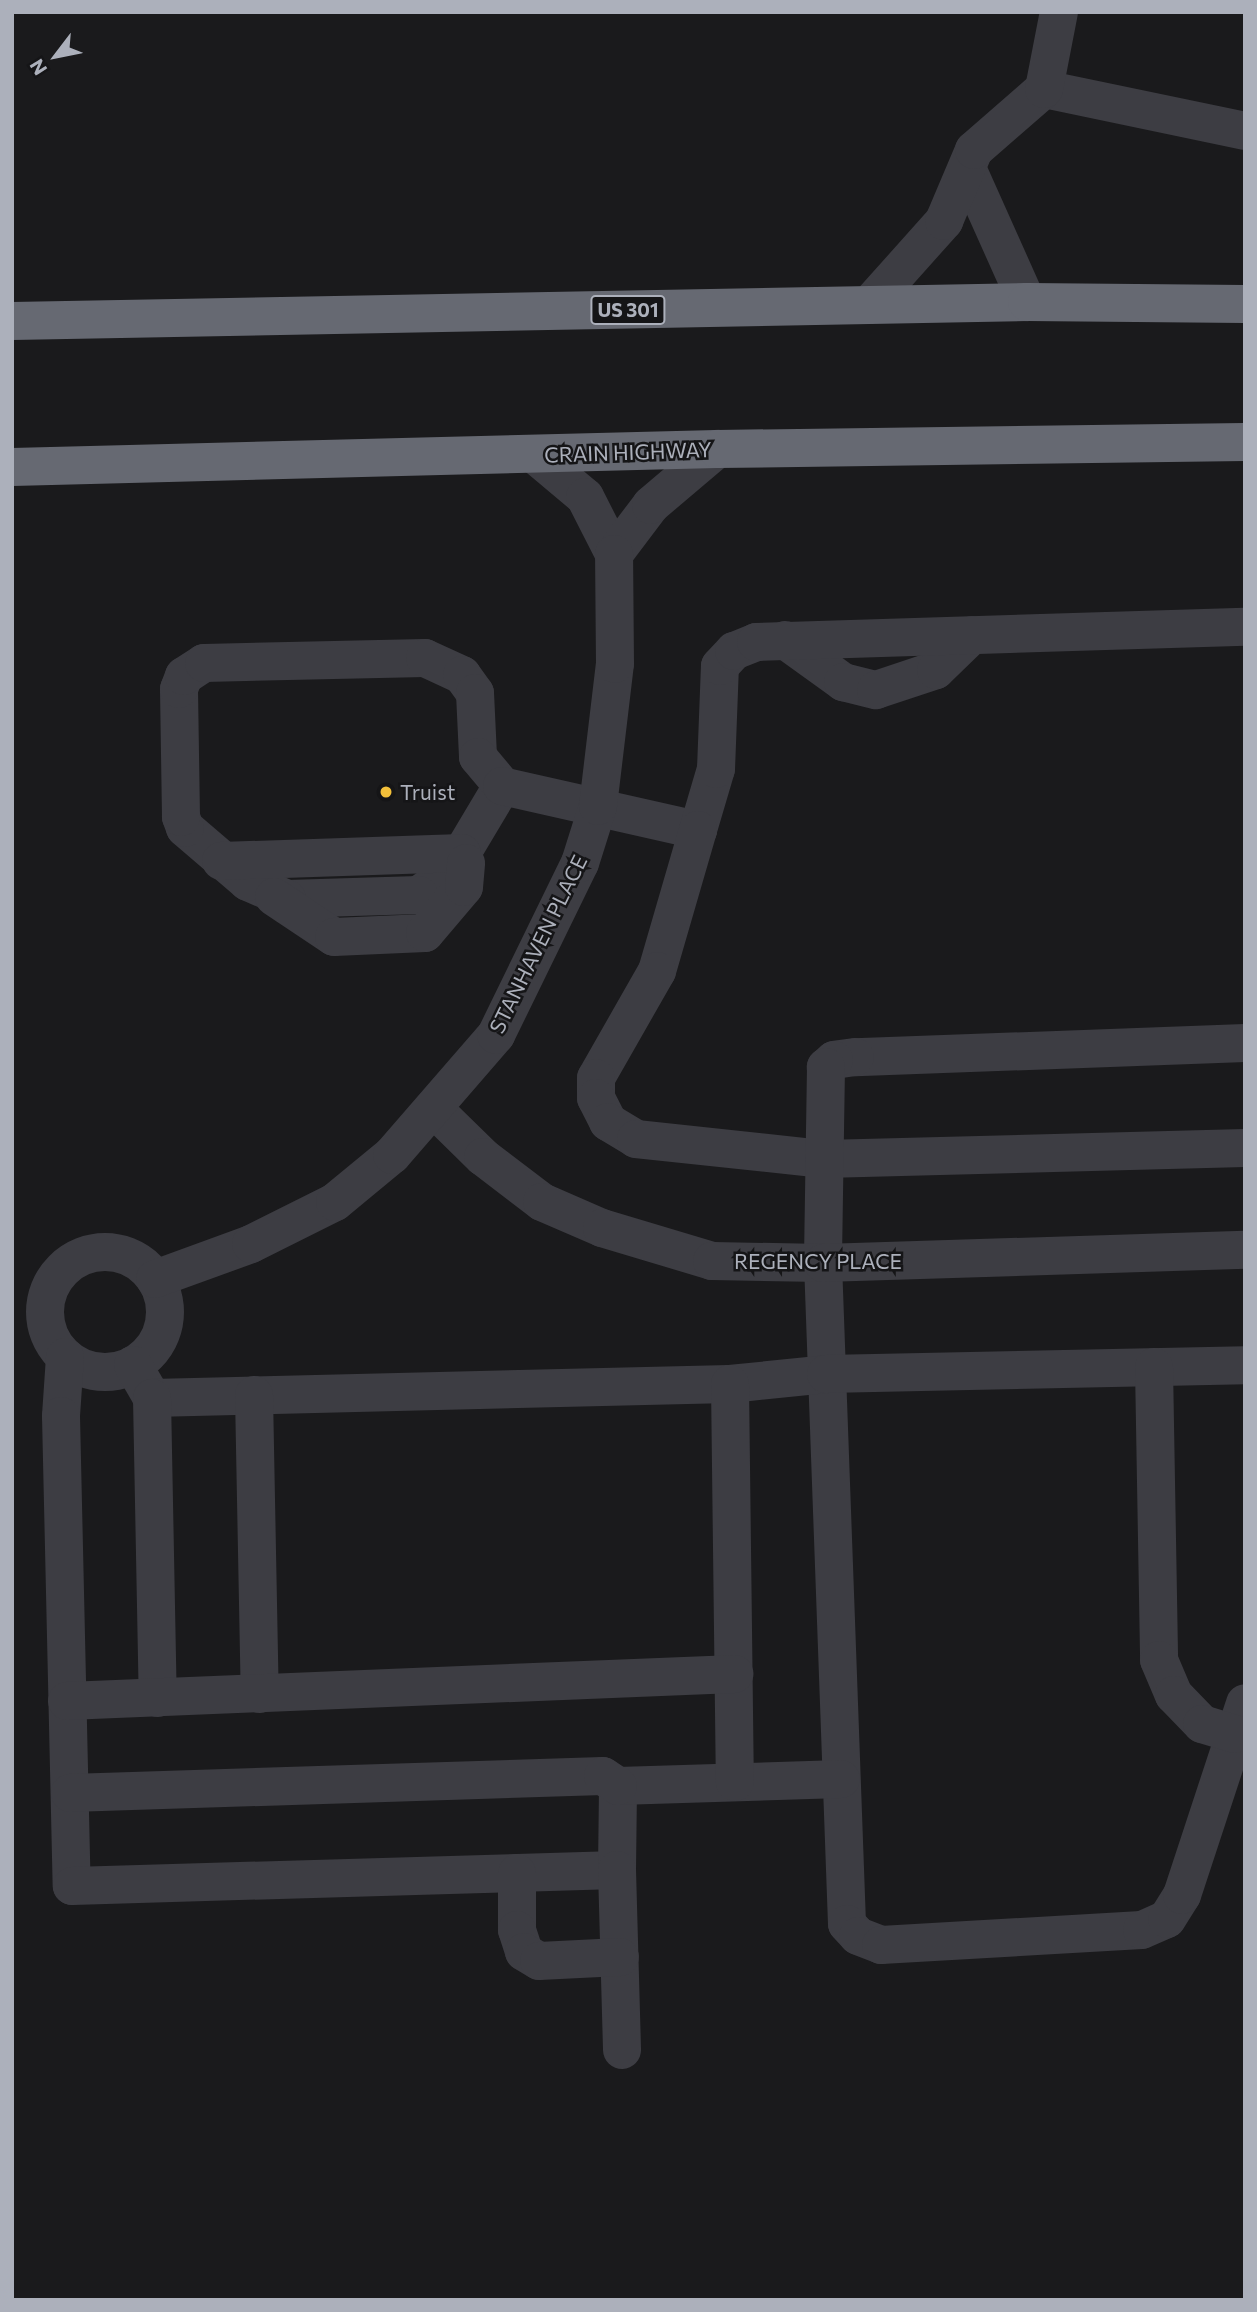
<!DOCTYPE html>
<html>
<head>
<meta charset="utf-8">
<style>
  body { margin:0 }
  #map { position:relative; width:1257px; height:2312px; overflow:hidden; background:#1a1a1c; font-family:Commissioner,sans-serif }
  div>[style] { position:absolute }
  .minor>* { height:38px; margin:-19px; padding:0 19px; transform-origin:19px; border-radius:19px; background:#3d3d43 }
  .minor>.ring { margin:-19px; padding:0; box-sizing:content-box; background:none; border:38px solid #3d3d43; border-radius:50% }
  .highway>* { height:38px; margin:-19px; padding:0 19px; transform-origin:19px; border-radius:19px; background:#666972 }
  .dots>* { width:19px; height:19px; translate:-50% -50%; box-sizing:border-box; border:4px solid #151517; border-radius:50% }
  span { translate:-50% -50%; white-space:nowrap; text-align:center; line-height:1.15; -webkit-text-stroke:5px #151517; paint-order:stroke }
  .shield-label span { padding:2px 5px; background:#151517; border:2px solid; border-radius:5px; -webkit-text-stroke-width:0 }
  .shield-label { font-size:19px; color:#acb0bb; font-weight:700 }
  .street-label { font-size:21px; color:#acb0bb }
  .poi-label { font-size:21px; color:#acb0bb }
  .left { translate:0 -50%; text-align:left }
  .frame { position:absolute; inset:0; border:14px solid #acb0bb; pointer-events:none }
  .north { position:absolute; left:21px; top:21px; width:70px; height:70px; -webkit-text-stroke:5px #151517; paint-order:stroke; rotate:238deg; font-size:19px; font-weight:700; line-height:28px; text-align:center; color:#acb0bb }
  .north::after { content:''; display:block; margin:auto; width:24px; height:32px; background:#acb0bb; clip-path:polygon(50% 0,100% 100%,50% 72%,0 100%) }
</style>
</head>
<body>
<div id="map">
  <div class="minor">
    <div style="left:1044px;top:89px;width:205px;rotate:11.8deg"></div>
    <div style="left:967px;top:168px;width:147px;rotate:65.9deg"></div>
    <div style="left:869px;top:305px;width:113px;rotate:-48.2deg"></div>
    <div style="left:944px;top:221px;width:77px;rotate:-67.1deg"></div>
    <div style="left:974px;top:150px;width:93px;rotate:-41.1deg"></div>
    <div style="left:1044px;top:89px;width:78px;rotate:-79deg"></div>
    <div style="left:535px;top:455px;width:65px;rotate:40deg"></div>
    <div style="left:585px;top:497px;width:64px;rotate:63deg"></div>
    <div style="left:614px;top:554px;width:61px;rotate:-52.9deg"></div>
    <div style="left:651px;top:505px;width:87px;rotate:-40.3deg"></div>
    <div style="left:785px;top:640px;width:72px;rotate:35.9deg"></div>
    <div style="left:843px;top:682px;width:34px;rotate:14deg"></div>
    <div style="left:876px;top:690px;width:63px;rotate:-18.4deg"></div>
    <div style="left:936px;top:670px;width:50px;rotate:-44.2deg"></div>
    <div style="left:502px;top:786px;width:78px;rotate:120.8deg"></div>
    <div style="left:462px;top:853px;width:32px;rotate:129deg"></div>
    <div style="left:442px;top:878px;width:29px;rotate:144deg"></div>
    <div style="left:419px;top:895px;width:132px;rotate:178.3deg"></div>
    <div style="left:287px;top:899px;width:43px;rotate:-156.4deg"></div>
    <div style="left:248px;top:882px;width:83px;rotate:-139.4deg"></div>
    <div style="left:185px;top:828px;width:12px;rotate:-110deg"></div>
    <div style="left:181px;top:817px;width:128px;rotate:-90.9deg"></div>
    <div style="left:179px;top:689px;width:14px;rotate:-69deg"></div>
    <div style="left:184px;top:676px;width:24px;rotate:-33deg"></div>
    <div style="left:204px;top:663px;width:221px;rotate:-1.3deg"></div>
    <div style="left:425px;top:658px;width:41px;rotate:24.7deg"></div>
    <div style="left:462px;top:675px;width:22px;rotate:54deg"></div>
    <div style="left:475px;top:693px;width:64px;rotate:87.3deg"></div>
    <div style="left:478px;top:757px;width:38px;rotate:50deg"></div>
    <div style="left:502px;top:786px;width:201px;rotate:12.7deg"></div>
    <div style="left:698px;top:830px;width:64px;rotate:-73.6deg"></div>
    <div style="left:716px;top:769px;width:103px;rotate:-87.8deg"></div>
    <div style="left:720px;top:666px;width:21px;rotate:-47deg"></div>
    <div style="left:734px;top:651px;width:24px;rotate:-22deg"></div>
    <div style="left:756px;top:642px;width:489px;rotate:-1.8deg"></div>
    <div style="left:698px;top:830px;width:147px;rotate:106.2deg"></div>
    <div style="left:657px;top:971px;width:123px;rotate:119.7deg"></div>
    <div style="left:596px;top:1078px;width:20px;rotate:90deg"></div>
    <div style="left:596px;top:1098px;width:27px;rotate:63deg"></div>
    <div style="left:608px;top:1122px;width:33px;rotate:31deg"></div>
    <div style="left:636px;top:1139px;width:189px;rotate:6.1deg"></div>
    <div style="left:824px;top:1159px;width:421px;rotate:-1.5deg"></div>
    <div style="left:221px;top:861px;width:241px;rotate:-1.9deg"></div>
    <div style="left:274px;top:897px;width:72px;rotate:33.7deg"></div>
    <div style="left:334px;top:937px;width:91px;rotate:-2.5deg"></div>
    <div style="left:425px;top:933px;width:60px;rotate:-49.7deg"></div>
    <div style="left:464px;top:887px;width:24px;rotate:-85deg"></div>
    <div style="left:1245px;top:1043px;width:390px;rotate:177.9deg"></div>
    <div style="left:855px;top:1057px;width:21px;rotate:172deg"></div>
    <div style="left:834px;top:1060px;width:11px;rotate:139deg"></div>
    <div style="left:826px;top:1067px;width:196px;rotate:90.9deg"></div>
    <div style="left:823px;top:1263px;width:661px;rotate:87.92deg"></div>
    <div style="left:847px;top:1924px;width:16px;rotate:47deg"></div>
    <div style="left:858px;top:1936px;width:25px;rotate:21deg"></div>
    <div style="left:881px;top:1945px;width:261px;rotate:-3.3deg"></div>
    <div style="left:1142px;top:1930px;width:27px;rotate:-24deg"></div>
    <div style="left:1167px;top:1919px;width:28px;rotate:-58deg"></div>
    <div style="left:1182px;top:1895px;width:202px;rotate:-71.8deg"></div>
    <div style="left:435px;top:1110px;width:67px;rotate:44.4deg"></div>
    <div style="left:483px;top:1157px;width:74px;rotate:37.3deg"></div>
    <div style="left:542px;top:1202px;width:65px;rotate:23.4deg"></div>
    <div style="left:602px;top:1228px;width:115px;rotate:16.7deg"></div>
    <div style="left:712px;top:1261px;width:111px;rotate:1deg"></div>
    <div style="left:823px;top:1263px;width:422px;rotate:-1.8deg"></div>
    <div class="ring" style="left:45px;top:1252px;width:82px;height:82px"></div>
    <div style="left:155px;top:1279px;width:102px;rotate:-20deg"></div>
    <div style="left:251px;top:1244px;width:94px;rotate:-26.6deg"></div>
    <div style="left:335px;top:1202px;width:74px;rotate:-39.5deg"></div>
    <div style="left:392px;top:1155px;width:159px;rotate:-49.1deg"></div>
    <div style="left:496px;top:1035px;width:191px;rotate:-64deg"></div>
    <div style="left:580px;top:863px;width:60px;rotate:-72.5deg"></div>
    <div style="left:598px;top:806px;width:143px;rotate:-83.2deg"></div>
    <div style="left:615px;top:664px;width:110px;rotate:-90.5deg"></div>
    <div style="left:65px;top:1357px;width:59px;rotate:93.9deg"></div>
    <div style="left:61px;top:1416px;width:470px;rotate:88.7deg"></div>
    <div style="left:72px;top:1886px;width:545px;rotate:-1.68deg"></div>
    <div style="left:617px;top:1870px;width:84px;rotate:-89.3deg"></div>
    <div style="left:618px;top:1786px;width:223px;rotate:-1.8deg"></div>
    <div style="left:133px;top:1365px;width:38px;rotate:60deg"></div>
    <div style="left:152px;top:1398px;width:578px;rotate:-1.39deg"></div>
    <div style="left:730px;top:1384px;width:97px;rotate:-5.9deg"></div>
    <div style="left:826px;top:1374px;width:419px;rotate:-1.2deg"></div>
    <div style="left:1154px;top:1367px;width:293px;rotate:89deg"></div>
    <div style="left:1159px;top:1660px;width:38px;rotate:67deg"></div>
    <div style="left:1174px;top:1695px;width:40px;rotate:46deg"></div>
    <div style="left:1202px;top:1724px;width:34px;rotate:17deg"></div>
    <div style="left:730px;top:1384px;width:398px;rotate:89.3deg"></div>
    <div style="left:254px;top:1395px;width:299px;rotate:88.9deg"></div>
    <div style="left:152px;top:1398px;width:300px;rotate:88.9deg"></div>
    <div style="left:67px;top:1701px;width:668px;rotate:-2.32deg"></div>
    <div style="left:70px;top:1793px;width:533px;rotate:-1.83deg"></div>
    <div style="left:603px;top:1776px;width:18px;rotate:34deg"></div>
    <div style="left:617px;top:1870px;width:180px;rotate:88.4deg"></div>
    <div style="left:517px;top:1873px;width:57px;rotate:90deg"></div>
    <div style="left:517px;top:1930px;width:23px;rotate:72deg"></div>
    <div style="left:524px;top:1952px;width:17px;rotate:31deg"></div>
    <div style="left:539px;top:1961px;width:81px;rotate:-2.8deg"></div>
  </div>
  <div class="highway">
    <div style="left:12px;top:321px;width:1015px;rotate:-1.07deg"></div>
    <div style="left:1027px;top:302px;width:218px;rotate:0.5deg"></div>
    <div style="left:12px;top:467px;width:705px;rotate:-1.46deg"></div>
    <div style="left:717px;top:449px;width:528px;rotate:-0.76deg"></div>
  </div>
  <div class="dots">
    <div style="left:386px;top:792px;background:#f3c03a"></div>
  </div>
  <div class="shield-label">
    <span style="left:628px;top:310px">US 301</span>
  </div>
  <div class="street-label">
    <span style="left:628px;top:452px;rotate:-2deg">CRAIN HIGHWAY</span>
    <span style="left:538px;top:944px;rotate:-64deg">STANHAVEN PLACE</span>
    <span style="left:818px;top:1261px">REGENCY PLACE</span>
  </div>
  <div class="poi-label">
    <span class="left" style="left:400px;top:792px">Truist</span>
  </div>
  <div class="frame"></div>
  <div class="north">N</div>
</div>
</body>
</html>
